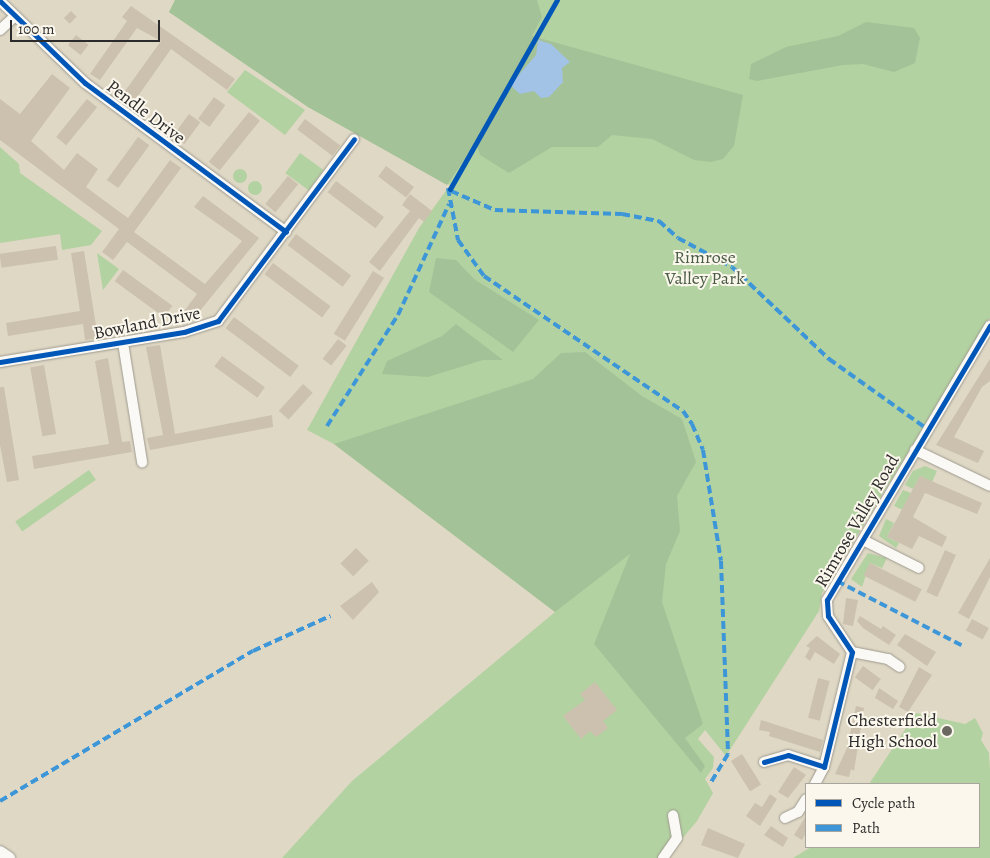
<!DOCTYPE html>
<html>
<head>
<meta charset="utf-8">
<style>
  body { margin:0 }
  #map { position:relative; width:990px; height:858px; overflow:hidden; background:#dfd8c5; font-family:Alegreya,serif }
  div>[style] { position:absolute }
  .green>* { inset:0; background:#b3d2a1; transform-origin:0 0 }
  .round { border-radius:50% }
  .forest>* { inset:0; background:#a4c297 }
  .water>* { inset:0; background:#a2c2e6 }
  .building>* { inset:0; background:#ccc0ae; transform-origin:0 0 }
  .roads { filter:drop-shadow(0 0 1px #9e9a8f) drop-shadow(0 0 1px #9e9a8f) }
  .minor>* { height:10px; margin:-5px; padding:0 5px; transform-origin:5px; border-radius:5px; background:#faf9f6 }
  .tertiary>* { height:12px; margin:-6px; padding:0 6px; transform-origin:6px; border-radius:6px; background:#faf9f6 }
  .quiet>* { height:4px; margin-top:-2px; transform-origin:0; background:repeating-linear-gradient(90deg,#3c96d7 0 8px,transparent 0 12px) }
  .cycleway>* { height:5px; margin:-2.5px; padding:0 2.5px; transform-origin:2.5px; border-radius:2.5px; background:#0057b8 }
  .dots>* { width:14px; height:14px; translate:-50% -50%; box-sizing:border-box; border:2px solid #fbf7ec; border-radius:50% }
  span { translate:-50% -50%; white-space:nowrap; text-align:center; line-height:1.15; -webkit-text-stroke:4px #fbf7ec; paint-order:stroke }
  .street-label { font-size:18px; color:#2b2b2b }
  .park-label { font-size:18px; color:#495c45 }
  .poi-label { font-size:18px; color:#2b2b2b }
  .right { translate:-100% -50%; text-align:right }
  .legend { position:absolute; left:805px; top:783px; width:175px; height:65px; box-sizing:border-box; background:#fbf7ec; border:1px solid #a8a59f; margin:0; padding:6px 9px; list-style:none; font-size:15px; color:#2b2b2b }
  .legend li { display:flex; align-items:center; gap:10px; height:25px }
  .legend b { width:25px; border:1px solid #a8a59f }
  .scale { position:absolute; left:10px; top:20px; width:150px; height:22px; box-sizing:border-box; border:2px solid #2b2b2b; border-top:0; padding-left:6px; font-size:15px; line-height:18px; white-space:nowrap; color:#2b2b2b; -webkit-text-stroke:4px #fbf7ec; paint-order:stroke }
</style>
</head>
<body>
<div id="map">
  <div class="green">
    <div style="clip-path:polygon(175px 0,990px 0,990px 318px,822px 593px,819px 611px,726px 756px,705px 730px,698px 739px,714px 757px,713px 768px,705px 779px,713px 793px,697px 821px,666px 858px,282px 858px,352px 781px,555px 612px,334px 444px,307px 430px,419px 228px,450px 185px,308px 107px,169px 12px)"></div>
    <div style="clip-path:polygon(245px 70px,305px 110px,285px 135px,227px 92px)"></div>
    <div style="clip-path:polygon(0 147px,19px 164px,20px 173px,102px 231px,91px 245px,62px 250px,60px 234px,0 243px)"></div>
    <div style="left:300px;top:153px;width:29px;height:25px;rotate:36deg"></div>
    <div class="round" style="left:233px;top:169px;width:14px;height:14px"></div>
    <div class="round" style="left:248px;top:181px;width:14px;height:14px"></div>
    <div style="clip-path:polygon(97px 253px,119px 269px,103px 290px)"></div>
    <div style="clip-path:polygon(925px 466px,937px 471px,932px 482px,920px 476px,913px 489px,905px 485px,913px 471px)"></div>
    <div style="left:89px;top:470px;width:12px;height:90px;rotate:55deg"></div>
    <div style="clip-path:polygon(903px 490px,911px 493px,903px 510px,894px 506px)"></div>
    <div style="clip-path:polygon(886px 519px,894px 523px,887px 537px,899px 543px,896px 548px,879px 536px)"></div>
    <div style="clip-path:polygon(868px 553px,887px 558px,882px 568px,870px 563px,862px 587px,851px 579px)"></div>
    <div style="clip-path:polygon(916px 713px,965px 724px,975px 718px,983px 733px,981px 740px,989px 753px,990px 770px,990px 858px,793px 858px,811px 847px,979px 847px,979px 784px,869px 784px)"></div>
  </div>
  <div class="forest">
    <div style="clip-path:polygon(175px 0,537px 0,542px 17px,532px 36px,743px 95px,734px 146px,723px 159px,711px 162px,694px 160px,652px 139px,612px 135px,598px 147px,552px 147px,509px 173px,480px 155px,476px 142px,447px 185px,308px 107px,169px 12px)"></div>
    <div style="clip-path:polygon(866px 22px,914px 28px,920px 38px,915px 63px,894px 72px,863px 64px,843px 65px,757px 81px,749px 79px,751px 64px,786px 47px,838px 36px)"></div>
    <div style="clip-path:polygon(436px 258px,456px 260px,474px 279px,539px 320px,513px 352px,429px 292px)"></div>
    <div style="clip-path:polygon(456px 324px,503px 360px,483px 360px,428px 377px,382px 374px,387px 361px,442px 336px)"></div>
    <div style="clip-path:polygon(585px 352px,642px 396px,682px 419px,696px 462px,677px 496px,680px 531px,666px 564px,662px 602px,703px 724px,685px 738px,705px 766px,701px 773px,594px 644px,630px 554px,555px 612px,334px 444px,533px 379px,561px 353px)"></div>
  </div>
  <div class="water">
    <div style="clip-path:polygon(538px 40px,551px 44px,570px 62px,562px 68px,563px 82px,549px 97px,541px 98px,534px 91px,520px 94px,510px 85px,536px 55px)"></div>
  </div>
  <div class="building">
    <div style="clip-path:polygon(131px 6px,235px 79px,227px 90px,171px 49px,131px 106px,120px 98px,161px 41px,137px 28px,100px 80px,90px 74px,127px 21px,122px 17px)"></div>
    <div style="left:71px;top:11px;width:8px;height:10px;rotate:45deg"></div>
    <div style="left:76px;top:35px;width:16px;height:13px;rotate:38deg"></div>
    <div style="clip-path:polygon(52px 74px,70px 88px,31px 141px,64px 170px,77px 153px,98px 169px,86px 187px,102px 199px,128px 218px,170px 160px,181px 168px,134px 232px,205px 284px,242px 241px,194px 207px,203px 196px,259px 238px,195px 317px,185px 310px,197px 294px,127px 242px,113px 260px,102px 252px,119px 229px,0 140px,0 99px,20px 114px)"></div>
    <div style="left:214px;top:97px;width:14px;height:27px;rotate:36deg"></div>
    <div style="left:87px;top:99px;width:13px;height:49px;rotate:39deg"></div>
    <div style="left:249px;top:112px;width:14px;height:64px;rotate:39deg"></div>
    <div style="left:189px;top:114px;width:14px;height:27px;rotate:36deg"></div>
    <div style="left:305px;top:119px;width:44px;height:13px;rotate:37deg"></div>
    <div style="left:138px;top:137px;width:14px;height:53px;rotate:36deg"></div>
    <div style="left:386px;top:166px;width:35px;height:13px;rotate:37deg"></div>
    <div style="left:288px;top:176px;width:13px;height:36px;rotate:39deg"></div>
    <div style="left:336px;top:181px;width:60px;height:14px;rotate:37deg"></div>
    <div style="clip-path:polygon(410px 194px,432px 211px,424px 222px,419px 218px,380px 271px,369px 262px,410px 211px,402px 205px)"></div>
    <div style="left:296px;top:234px;width:69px;height:14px;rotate:37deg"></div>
    <div style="left:56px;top:246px;width:14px;height:57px;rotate:82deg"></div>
    <div style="clip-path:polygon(84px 251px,98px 338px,85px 340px,83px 324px,8px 336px,6px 323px,80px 311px,71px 253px)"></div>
    <div style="left:273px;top:263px;width:72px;height:14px;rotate:37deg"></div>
    <div style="left:123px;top:270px;width:61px;height:14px;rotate:36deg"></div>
    <div style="left:373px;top:271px;width:13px;height:74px;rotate:32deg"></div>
    <div style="left:234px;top:317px;width:81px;height:14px;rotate:37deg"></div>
    <div style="left:338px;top:339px;width:11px;height:25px;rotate:38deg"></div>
    <div style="clip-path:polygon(160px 345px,175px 434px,272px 415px,273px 427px,150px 450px,147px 438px,163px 435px,146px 347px)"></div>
    <div style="left:222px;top:356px;width:53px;height:13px;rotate:36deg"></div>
    <div style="clip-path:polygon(108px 358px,122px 442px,130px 441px,132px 452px,34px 469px,32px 456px,109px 444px,95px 361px)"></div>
    <div style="clip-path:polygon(990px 359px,990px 381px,982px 387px,954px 437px,984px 451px,978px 463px,936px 445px)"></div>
    <div style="left:44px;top:365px;width:70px;height:14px;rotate:80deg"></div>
    <div style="left:303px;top:384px;width:13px;height:36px;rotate:42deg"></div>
    <div style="clip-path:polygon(0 387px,4px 387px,19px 480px,7px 482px,0 445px)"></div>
    <div style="clip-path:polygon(920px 476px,982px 503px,977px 514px,925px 493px,913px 517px,947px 537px,942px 547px,919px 536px,912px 549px,887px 537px)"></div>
    <div style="left:356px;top:548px;width:18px;height:22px;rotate:45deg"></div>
    <div style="left:945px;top:550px;width:12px;height:46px;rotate:24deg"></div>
    <div style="clip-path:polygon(990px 558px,990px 577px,969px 619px,958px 613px)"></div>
    <div style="left:870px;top:563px;width:58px;height:14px;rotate:27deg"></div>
    <div style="clip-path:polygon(372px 582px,379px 592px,353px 620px,340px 606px)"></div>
    <div style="clip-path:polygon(846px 598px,858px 600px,853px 626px,843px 624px)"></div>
    <div style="clip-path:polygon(860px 616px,881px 629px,883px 626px,896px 635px,889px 645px,863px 628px,857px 621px)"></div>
    <div style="left:972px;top:619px;width:19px;height:13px;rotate:28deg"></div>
    <div style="clip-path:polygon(905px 634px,936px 652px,927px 666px,897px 645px)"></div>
    <div style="clip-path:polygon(817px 636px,840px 654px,834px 664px,815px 652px,810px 661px,805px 657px,810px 648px,806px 646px)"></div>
    <div style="left:863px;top:666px;width:22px;height:14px;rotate:36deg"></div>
    <div style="clip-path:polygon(919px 667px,932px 675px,908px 712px,899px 707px)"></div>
    <div style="left:818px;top:678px;width:12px;height:41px;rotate:14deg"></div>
    <div style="clip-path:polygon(595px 682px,617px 710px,603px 721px,608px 728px,596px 737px,590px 731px,581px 739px,563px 716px,585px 700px,580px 694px)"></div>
    <div style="clip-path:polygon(879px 688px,898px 701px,893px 709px,875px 698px)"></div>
    <div style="clip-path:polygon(856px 706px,864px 708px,854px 771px,851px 769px,849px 777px,835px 774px,847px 748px)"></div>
    <div style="clip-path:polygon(761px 720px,823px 740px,820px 752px,769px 736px,770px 732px,759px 730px)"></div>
    <div style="left:742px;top:754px;width:36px;height:13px;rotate:58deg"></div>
    <div style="clip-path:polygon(794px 767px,806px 775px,788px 798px,778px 792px)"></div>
    <div style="clip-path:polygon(770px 794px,777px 799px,760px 826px,746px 816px,755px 803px,762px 807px)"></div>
    <div style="clip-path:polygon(806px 816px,806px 833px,802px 840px,794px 835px)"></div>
    <div style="clip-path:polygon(771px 826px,788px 838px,783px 847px,764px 835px)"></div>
    <div style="clip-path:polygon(708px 828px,745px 844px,738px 858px,701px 845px)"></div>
  </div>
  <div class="roads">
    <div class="minor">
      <div style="left:0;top:1px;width:118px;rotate:44deg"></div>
      <div style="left:85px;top:83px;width:250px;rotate:36.5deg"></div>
      <div style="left:0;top:30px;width:19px;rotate:-43deg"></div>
      <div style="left:123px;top:343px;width:121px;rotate:80.9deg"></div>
      <div style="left:0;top:362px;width:186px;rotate:-9.3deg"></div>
      <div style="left:184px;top:332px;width:36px;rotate:-18deg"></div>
      <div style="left:218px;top:321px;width:227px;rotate:-53.2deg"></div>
      <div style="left:915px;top:450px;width:83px;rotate:25.6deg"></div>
      <div style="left:865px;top:541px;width:60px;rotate:26.6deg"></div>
      <div style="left:852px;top:652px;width:37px;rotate:11deg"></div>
      <div style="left:888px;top:659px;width:14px;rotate:34deg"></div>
      <div style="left:764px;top:762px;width:25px;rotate:-16deg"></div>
      <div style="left:788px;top:755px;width:38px;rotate:18deg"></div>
      <div style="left:824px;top:767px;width:118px;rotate:-76.3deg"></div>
      <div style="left:852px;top:652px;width:43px;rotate:-123.7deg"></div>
      <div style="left:828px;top:616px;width:16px;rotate:-94deg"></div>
      <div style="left:827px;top:600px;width:319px;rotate:-59.3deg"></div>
      <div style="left:815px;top:784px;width:19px;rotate:-62deg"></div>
      <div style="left:785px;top:818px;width:14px;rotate:-25deg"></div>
      <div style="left:798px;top:812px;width:15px;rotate:-58deg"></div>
      <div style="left:663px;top:858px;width:24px;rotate:-55deg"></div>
      <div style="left:677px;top:838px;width:23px;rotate:-100deg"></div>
    </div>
    <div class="tertiary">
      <div style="left:0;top:852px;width:11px;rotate:34deg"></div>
    </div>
  </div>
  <div class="quiet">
    <div style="left:448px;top:188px;width:53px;rotate:79.1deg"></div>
    <div style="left:458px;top:240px;width:44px;rotate:54.2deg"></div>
    <div style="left:484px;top:276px;width:240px;rotate:34.2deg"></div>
    <div style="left:683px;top:411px;width:16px;rotate:55deg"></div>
    <div style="left:692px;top:424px;width:28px;rotate:67deg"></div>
    <div style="left:703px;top:450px;width:112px;rotate:80.8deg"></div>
    <div style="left:721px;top:561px;width:193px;rotate:87.9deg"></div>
    <div style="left:728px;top:754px;width:33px;rotate:121deg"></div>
    <div style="left:451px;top:191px;width:48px;rotate:23.4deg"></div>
    <div style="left:495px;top:210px;width:127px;rotate:1.8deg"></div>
    <div style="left:622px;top:214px;width:38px;rotate:11deg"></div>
    <div style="left:659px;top:221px;width:25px;rotate:42deg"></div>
    <div style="left:678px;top:238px;width:61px;rotate:28.2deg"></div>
    <div style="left:732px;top:267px;width:134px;rotate:43.5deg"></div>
    <div style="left:829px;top:359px;width:120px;rotate:35.5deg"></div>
    <div style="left:327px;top:426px;width:132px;rotate:-57.4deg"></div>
    <div style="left:398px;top:315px;width:122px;rotate:-65.3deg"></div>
    <div style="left:837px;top:581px;width:144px;rotate:27.3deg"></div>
    <div style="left:0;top:801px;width:294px;rotate:-30.7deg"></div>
    <div style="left:253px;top:651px;width:85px;rotate:-24.4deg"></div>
  </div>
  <div class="cycleway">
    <div style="left:0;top:1px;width:118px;rotate:44deg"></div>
    <div style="left:85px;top:83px;width:250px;rotate:36.5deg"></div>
    <div style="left:450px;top:189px;width:217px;rotate:-60.5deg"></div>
    <div style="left:0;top:362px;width:186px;rotate:-9.3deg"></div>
    <div style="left:184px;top:332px;width:36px;rotate:-18deg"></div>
    <div style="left:218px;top:321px;width:227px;rotate:-53.2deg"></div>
    <div style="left:764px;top:762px;width:25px;rotate:-16deg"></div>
    <div style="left:788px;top:755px;width:38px;rotate:18deg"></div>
    <div style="left:824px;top:767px;width:118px;rotate:-76.3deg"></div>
    <div style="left:852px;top:652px;width:43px;rotate:-123.7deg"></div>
    <div style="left:828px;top:616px;width:16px;rotate:-94deg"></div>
    <div style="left:827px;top:600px;width:319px;rotate:-59.3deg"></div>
  </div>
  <div class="dots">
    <div style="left:947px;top:731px;background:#6a6861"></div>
  </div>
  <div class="street-label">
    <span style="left:146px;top:112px;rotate:37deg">Pendle Drive</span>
    <span style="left:147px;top:323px;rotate:-11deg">Bowland Drive</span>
    <span style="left:857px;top:521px;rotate:-60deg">Rimrose Valley Road</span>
  </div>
  <div class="park-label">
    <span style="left:705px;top:268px">Rimrose<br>Valley Park</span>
  </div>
  <div class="poi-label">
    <span class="right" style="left:937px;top:731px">Chesterfield<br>High School</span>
  </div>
  <ul class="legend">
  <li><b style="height:6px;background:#0057b8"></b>Cycle path</li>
  <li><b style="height:6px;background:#3c96d7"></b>Path</li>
  </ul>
  <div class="scale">100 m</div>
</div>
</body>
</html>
